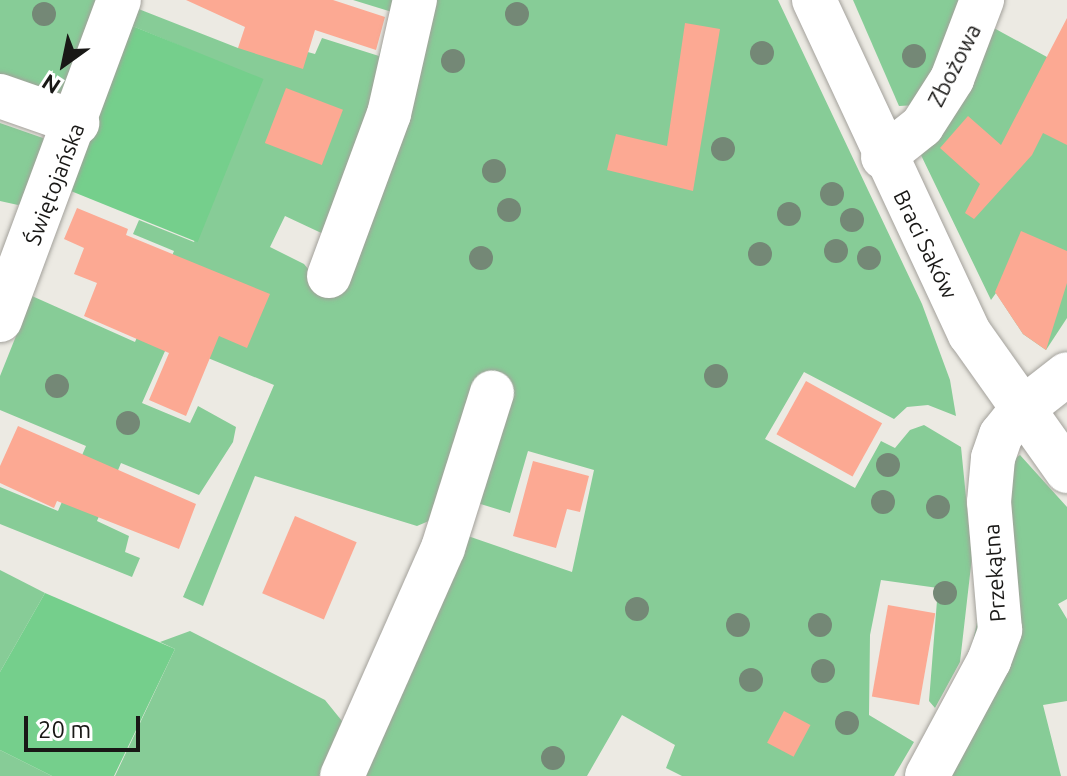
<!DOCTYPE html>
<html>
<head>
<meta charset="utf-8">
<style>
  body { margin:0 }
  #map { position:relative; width:1067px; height:776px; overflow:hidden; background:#eceae3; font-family:Ubuntu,sans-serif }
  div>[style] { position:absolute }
  .green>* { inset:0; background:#87cc97 }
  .forest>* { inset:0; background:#75cf8c; transform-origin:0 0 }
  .building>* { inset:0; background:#fca993; transform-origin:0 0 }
  .roads { filter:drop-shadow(0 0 2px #a3a19b) drop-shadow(0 0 2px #a3a19b) }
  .minor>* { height:44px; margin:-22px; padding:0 22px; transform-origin:22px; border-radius:22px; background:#fff }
  .trees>* { width:24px; height:24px; margin:-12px; border-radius:50%; background:#748876 }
  span { translate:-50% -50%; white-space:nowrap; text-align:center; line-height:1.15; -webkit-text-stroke:6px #fff; paint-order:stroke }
  .street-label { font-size:22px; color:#191816 }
  .north { position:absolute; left:24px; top:24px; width:80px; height:80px; -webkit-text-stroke:6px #fff; paint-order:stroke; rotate:213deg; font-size:22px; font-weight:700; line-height:32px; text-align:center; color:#191816 }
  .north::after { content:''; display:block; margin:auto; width:28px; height:36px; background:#191816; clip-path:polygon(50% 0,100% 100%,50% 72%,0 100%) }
  .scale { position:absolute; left:24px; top:716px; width:116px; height:36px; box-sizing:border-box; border:4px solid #191816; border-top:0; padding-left:10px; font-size:24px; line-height:28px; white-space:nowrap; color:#191816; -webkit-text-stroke:6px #fff; paint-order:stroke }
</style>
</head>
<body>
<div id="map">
  <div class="green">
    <div style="clip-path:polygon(0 0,102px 0,71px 82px,59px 95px,0 74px)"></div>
    <div style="clip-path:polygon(353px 0,406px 0,332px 238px,285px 216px,270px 247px,304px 264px,330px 295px,426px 0,778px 0,922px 304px,950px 380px,956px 416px,928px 405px,907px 407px,894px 419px,804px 372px,765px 439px,855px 488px,881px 441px,895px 448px,910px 430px,924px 425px,961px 447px,972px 557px,960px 662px,935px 708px,929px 701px,938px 588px,881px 580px,870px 635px,869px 715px,914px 742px,894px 776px,682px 776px,666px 768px,675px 745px,622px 715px,587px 776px,354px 776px,462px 534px,572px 572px,594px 470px,528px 451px,510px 513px,474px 502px,417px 526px,255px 476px,203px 606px,183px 597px,274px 385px,169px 342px,142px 403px,190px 423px,198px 406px,236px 427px,233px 442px,199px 495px,121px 463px,97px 521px,129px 536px,125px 552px,140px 558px,132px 577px,0 524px,0 487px,58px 511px,86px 446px,0 410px,0 376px,32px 296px,135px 342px,174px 251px,133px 234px,139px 220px,194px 242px,262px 80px,130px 25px,136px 8px,238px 48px,282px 45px,315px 54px,322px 38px,379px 56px,392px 12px)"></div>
    <div style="clip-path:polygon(853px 0,972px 0,919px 105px,899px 106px)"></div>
    <div style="clip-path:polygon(992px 27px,1067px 68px,1067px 318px,1046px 350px,1023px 334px,996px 293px,991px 300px,919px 151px)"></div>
    <div style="clip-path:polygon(0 123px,43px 138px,48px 147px,25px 202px,18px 205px,0 201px)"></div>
    <div style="clip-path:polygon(1020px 455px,1067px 507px,1067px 599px,1058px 604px,1067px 619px,1067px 701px,1043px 705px,1061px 776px,943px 776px,1013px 460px)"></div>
    <div style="clip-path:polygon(0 570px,45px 593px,0 672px)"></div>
    <div style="clip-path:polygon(190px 631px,325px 700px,342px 721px,339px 747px,325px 776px,115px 776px,175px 649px,160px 642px)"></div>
    <div style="clip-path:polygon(0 750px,52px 776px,0 776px)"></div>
  </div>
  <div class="forest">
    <div style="left:130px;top:25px;width:144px;height:176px;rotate:22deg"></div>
    <div style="clip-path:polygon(45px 593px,175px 649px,114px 776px,52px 776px,0 750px,0 672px)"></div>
  </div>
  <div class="building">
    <div style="clip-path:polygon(186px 0,333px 0,385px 17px,376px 50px,315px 30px,303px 69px,238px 48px,245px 27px)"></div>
    <div style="clip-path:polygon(1067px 18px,1067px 145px,1043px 133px,1032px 155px,974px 219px,965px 213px,980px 184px,940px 148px,968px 116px,1001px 145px)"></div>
    <div style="clip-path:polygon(685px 23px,720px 29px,693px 191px,607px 170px,616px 134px,667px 146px)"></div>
    <div style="left:286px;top:88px;width:61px;height:59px;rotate:21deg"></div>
    <div style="clip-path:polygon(77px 208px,128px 229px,126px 235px,270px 294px,247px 348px,219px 336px,186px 416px,149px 400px,169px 353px,84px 316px,97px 283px,74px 274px,84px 248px,64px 239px)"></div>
    <div style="clip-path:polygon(1021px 231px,1067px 251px,1067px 283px,1046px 350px,1023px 334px,995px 292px)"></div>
    <div style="left:806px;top:381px;width:87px;height:61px;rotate:29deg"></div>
    <div style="clip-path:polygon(18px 426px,196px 504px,179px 549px,57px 501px,54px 508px,0 483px,0 466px)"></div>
    <div style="clip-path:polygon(533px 461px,589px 476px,580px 512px,567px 509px,556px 548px,513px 536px)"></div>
    <div style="left:295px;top:516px;width:67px;height:84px;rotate:23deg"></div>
    <div style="left:888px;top:605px;width:48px;height:93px;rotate:10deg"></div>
    <div style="left:784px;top:711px;width:30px;height:36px;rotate:28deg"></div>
  </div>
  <div class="roads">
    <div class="minor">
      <div style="left:814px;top:0;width:369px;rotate:65deg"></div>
      <div style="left:970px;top:334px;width:168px;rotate:54.7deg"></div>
      <div style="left:0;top:96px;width:82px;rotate:19.3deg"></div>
      <div style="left:883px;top:157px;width:50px;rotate:-38.5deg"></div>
      <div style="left:922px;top:126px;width:56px;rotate:-57.4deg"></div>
      <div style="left:952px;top:79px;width:85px;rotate:-69.2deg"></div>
      <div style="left:329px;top:276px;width:173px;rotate:-69.7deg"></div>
      <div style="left:389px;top:114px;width:117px;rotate:-77.2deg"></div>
      <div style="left:0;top:320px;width:341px;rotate:-69.6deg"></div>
      <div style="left:342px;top:776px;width:249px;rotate:-66.1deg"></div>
      <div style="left:443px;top:548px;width:163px;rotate:-72.5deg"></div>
      <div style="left:927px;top:776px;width:131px;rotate:-61.7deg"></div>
      <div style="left:989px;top:661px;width:33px;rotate:-70deg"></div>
      <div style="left:1000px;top:630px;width:128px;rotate:-94.9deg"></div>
      <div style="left:989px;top:502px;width:44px;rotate:-84.8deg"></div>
      <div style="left:993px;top:458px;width:24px;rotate:-71deg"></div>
      <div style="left:1001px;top:435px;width:32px;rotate:-51deg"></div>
      <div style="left:1021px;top:410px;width:58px;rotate:-38deg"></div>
    </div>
  </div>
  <div class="trees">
    <div style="left:44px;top:14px"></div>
    <div style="left:517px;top:14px"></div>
    <div style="left:762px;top:53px"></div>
    <div style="left:914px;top:56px"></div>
    <div style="left:453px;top:61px"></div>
    <div style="left:723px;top:149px"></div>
    <div style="left:494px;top:171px"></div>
    <div style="left:832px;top:194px"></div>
    <div style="left:509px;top:210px"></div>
    <div style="left:789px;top:214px"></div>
    <div style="left:852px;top:220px"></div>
    <div style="left:836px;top:251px"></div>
    <div style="left:760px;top:254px"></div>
    <div style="left:481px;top:258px"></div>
    <div style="left:869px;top:258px"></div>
    <div style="left:716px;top:376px"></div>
    <div style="left:57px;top:386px"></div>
    <div style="left:128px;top:423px"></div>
    <div style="left:888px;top:465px"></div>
    <div style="left:883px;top:502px"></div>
    <div style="left:938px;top:507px"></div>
    <div style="left:945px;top:593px"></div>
    <div style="left:637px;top:609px"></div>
    <div style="left:738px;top:625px"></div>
    <div style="left:820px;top:625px"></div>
    <div style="left:823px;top:671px"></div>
    <div style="left:751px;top:680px"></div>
    <div style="left:847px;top:723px"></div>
    <div style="left:553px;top:758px"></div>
  </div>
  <div class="street-label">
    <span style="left:954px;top:65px;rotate:-63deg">Zbożowa</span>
    <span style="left:54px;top:184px;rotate:-69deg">Świętojańska</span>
    <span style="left:926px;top:244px;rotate:64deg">Braci Saków</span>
    <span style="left:994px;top:573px;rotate:-94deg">Przekątna</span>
  </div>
  <div class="north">N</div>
  <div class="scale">20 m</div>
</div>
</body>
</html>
